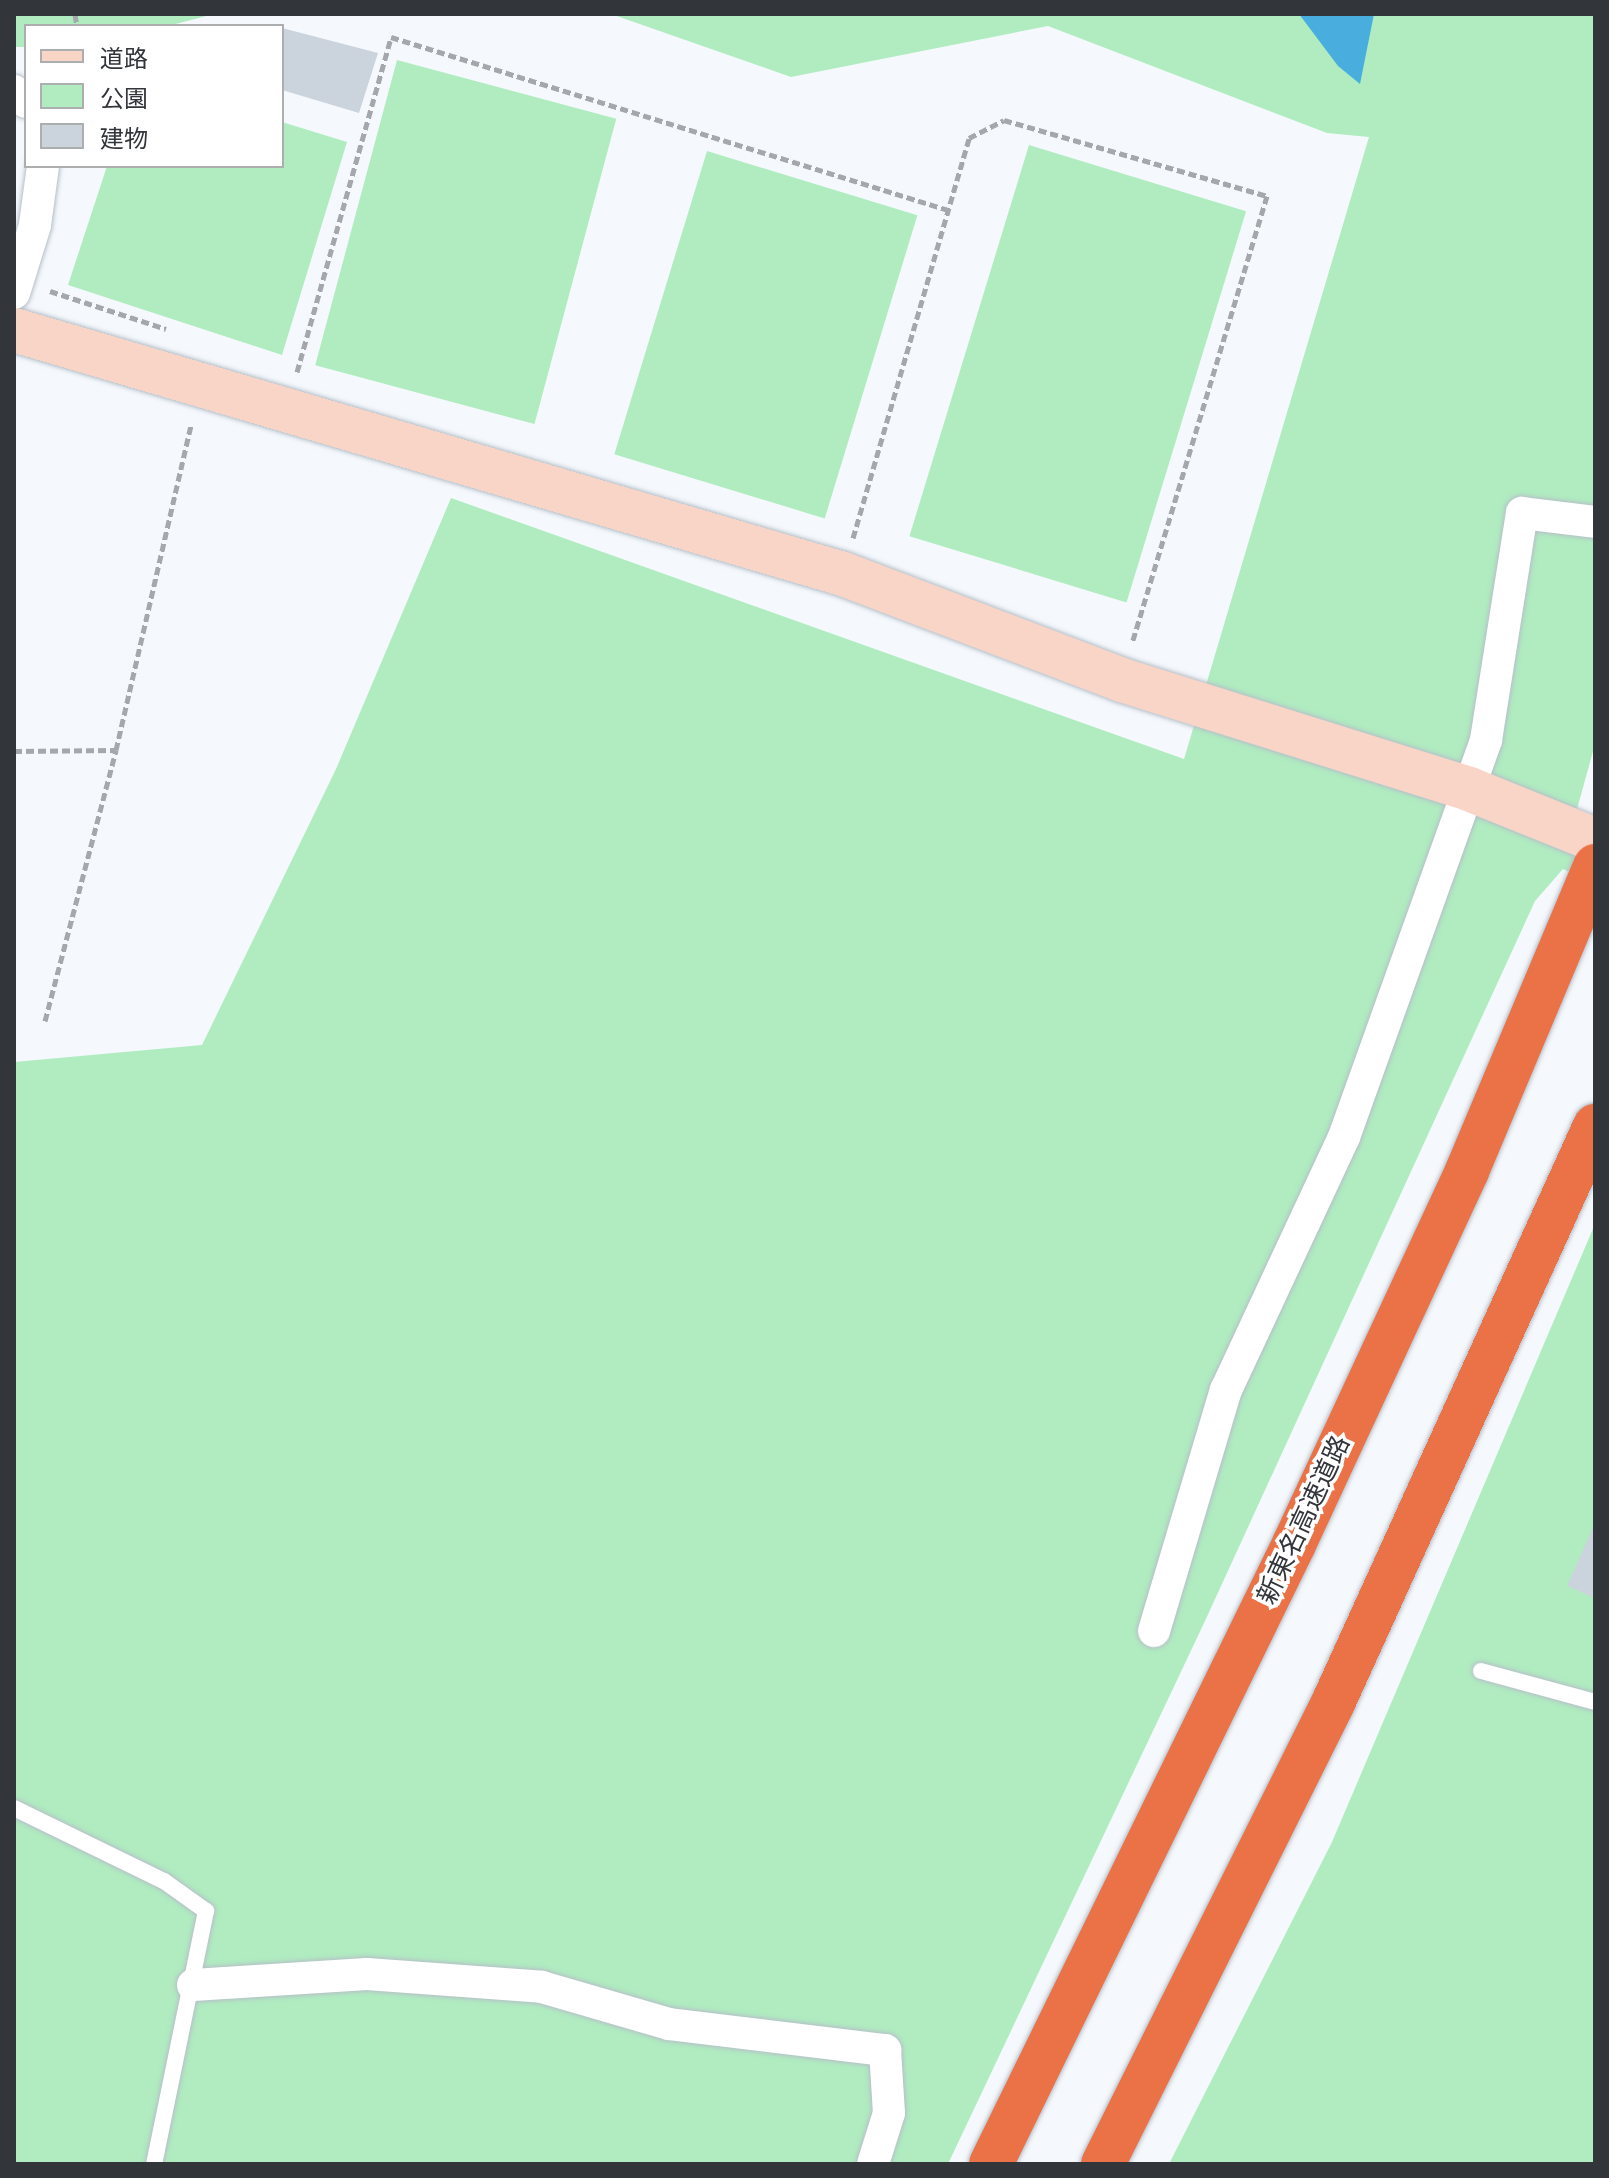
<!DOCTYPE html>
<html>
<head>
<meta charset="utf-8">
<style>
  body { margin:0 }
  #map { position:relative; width:1609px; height:2178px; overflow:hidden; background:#f5f9fd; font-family:"Crimson Pro","Noto Sans JP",serif }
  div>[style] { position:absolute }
  .green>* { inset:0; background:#b0ecc0; transform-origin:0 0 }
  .water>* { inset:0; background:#49aede }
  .building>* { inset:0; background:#cbd3dd }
  .path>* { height:5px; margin-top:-2.5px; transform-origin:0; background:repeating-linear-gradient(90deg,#a4a7ab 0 8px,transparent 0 12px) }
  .roads { filter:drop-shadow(0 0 2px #b6bfc8) drop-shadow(0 0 2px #b6bfc8) }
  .lane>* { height:16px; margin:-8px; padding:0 8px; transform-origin:8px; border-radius:8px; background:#fff }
  .street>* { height:32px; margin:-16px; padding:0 16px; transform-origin:16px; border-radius:16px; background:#fff }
  .secondary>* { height:44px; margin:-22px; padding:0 22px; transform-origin:22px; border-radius:22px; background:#f9d5c8 }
  .highway>* { height:44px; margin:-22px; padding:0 22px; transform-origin:22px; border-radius:22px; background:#ea7246 }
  span { translate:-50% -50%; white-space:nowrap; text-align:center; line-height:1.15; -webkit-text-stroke:7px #fff; paint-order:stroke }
  .street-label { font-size:26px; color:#323539 }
  .frame { position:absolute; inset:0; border:16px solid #323539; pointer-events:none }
  .legend { position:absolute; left:24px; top:24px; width:260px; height:144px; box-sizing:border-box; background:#fff; border:2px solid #adaeb0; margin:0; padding:10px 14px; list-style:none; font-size:24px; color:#323539 }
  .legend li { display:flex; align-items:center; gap:16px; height:40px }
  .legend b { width:40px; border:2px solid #adaeb0 }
</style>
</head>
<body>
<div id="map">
  <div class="green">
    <div style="clip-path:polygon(14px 14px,214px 14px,168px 26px,26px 26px,26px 47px,14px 47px)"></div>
    <div style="clip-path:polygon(611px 14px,1595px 14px,1595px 744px,1571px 831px,1595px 884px,1563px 869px,1535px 901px,1205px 1621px,948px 2164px,14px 2164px,14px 1062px,202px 1045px,336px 769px,451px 498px,1184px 759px,1369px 137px,1327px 133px,1048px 26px,791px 77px)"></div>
    <div style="left:397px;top:60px;width:227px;height:316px;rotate:15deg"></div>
    <div style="clip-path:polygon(282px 122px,347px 142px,282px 355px,68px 285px,107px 166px,282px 166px)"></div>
    <div style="left:1029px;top:145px;width:227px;height:409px;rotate:17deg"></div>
    <div style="left:707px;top:151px;width:220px;height:317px;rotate:17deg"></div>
    <div style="clip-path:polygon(1595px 1224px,1595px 2164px,1169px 2164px,1332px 1842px)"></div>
  </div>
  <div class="water">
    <div style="clip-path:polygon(1299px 14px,1374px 14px,1360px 84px,1338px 66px)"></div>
  </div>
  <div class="building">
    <div style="clip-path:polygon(282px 28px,378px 53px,359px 113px,282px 90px)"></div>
    <div style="clip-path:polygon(1595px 1523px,1595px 1598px,1567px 1586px)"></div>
  </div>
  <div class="path">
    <div style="left:75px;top:14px;width:12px;rotate:81deg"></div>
    <div style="left:50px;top:291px;width:122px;rotate:18.1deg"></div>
    <div style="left:297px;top:372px;width:348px;rotate:-74.3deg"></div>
    <div style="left:391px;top:37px;width:583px;rotate:17.25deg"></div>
    <div style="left:853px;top:538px;width:416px;rotate:-73.8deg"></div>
    <div style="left:969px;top:138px;width:39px;rotate:-27deg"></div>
    <div style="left:1004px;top:120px;width:274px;rotate:16.1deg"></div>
    <div style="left:1267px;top:196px;width:465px;rotate:106.8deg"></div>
    <div style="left:14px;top:751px;width:102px;rotate:-0.6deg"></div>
    <div style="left:45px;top:1021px;width:280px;rotate:-75.3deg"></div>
    <div style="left:116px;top:750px;width:335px;rotate:-77deg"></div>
  </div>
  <div class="roads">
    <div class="lane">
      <div style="left:1481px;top:1671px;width:118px;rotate:15.2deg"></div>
      <div style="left:14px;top:1808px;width:167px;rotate:26deg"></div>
      <div style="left:164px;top:1881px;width:52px;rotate:35.5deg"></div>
      <div style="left:206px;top:1911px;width:258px;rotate:101.6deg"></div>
    </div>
    <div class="street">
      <div style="left:14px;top:91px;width:16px;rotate:43deg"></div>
      <div style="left:14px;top:293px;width:71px;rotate:-72.8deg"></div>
      <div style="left:35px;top:225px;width:60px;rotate:-82.3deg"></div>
      <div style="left:1154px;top:1631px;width:252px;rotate:-73.4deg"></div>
      <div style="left:1226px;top:1390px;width:279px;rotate:-65deg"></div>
      <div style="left:1344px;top:1137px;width:422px;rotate:-70.3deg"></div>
      <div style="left:1486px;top:740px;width:230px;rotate:-81deg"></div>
      <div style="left:1522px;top:513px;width:74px;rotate:7deg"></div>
      <div style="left:193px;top:1985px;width:174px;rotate:-3.6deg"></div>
      <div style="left:367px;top:1974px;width:175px;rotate:4.2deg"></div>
      <div style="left:542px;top:1987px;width:132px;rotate:16.2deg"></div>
      <div style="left:669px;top:2024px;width:218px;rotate:6.9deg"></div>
      <div style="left:885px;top:2050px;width:63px;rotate:86.4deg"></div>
      <div style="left:889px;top:2113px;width:53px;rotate:107.4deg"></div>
    </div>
    <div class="secondary">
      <div style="left:14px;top:330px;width:864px;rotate:16.4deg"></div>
      <div style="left:843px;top:574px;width:298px;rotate:20.8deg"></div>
      <div style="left:1122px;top:680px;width:364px;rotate:17.4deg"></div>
      <div style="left:1469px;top:789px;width:136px;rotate:22deg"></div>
    </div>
    <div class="highway">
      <div style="left:991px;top:2164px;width:690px;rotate:-63.95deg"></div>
      <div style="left:1294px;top:1544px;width:411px;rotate:-65.1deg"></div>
      <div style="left:1467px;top:1171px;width:331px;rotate:-67.2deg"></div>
      <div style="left:1103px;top:2164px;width:515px;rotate:-63.48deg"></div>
      <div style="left:1333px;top:1703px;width:634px;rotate:-65.58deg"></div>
    </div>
  </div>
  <div class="street-label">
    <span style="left:1304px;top:1520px;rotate:-65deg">新東名高速道路</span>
  </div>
  <div class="frame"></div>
  <ul class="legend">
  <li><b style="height:10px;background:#f9d5c8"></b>道路</li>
  <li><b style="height:22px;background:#b0ecc0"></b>公園</li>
  <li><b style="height:22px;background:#cbd3dd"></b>建物</li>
  </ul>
</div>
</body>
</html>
